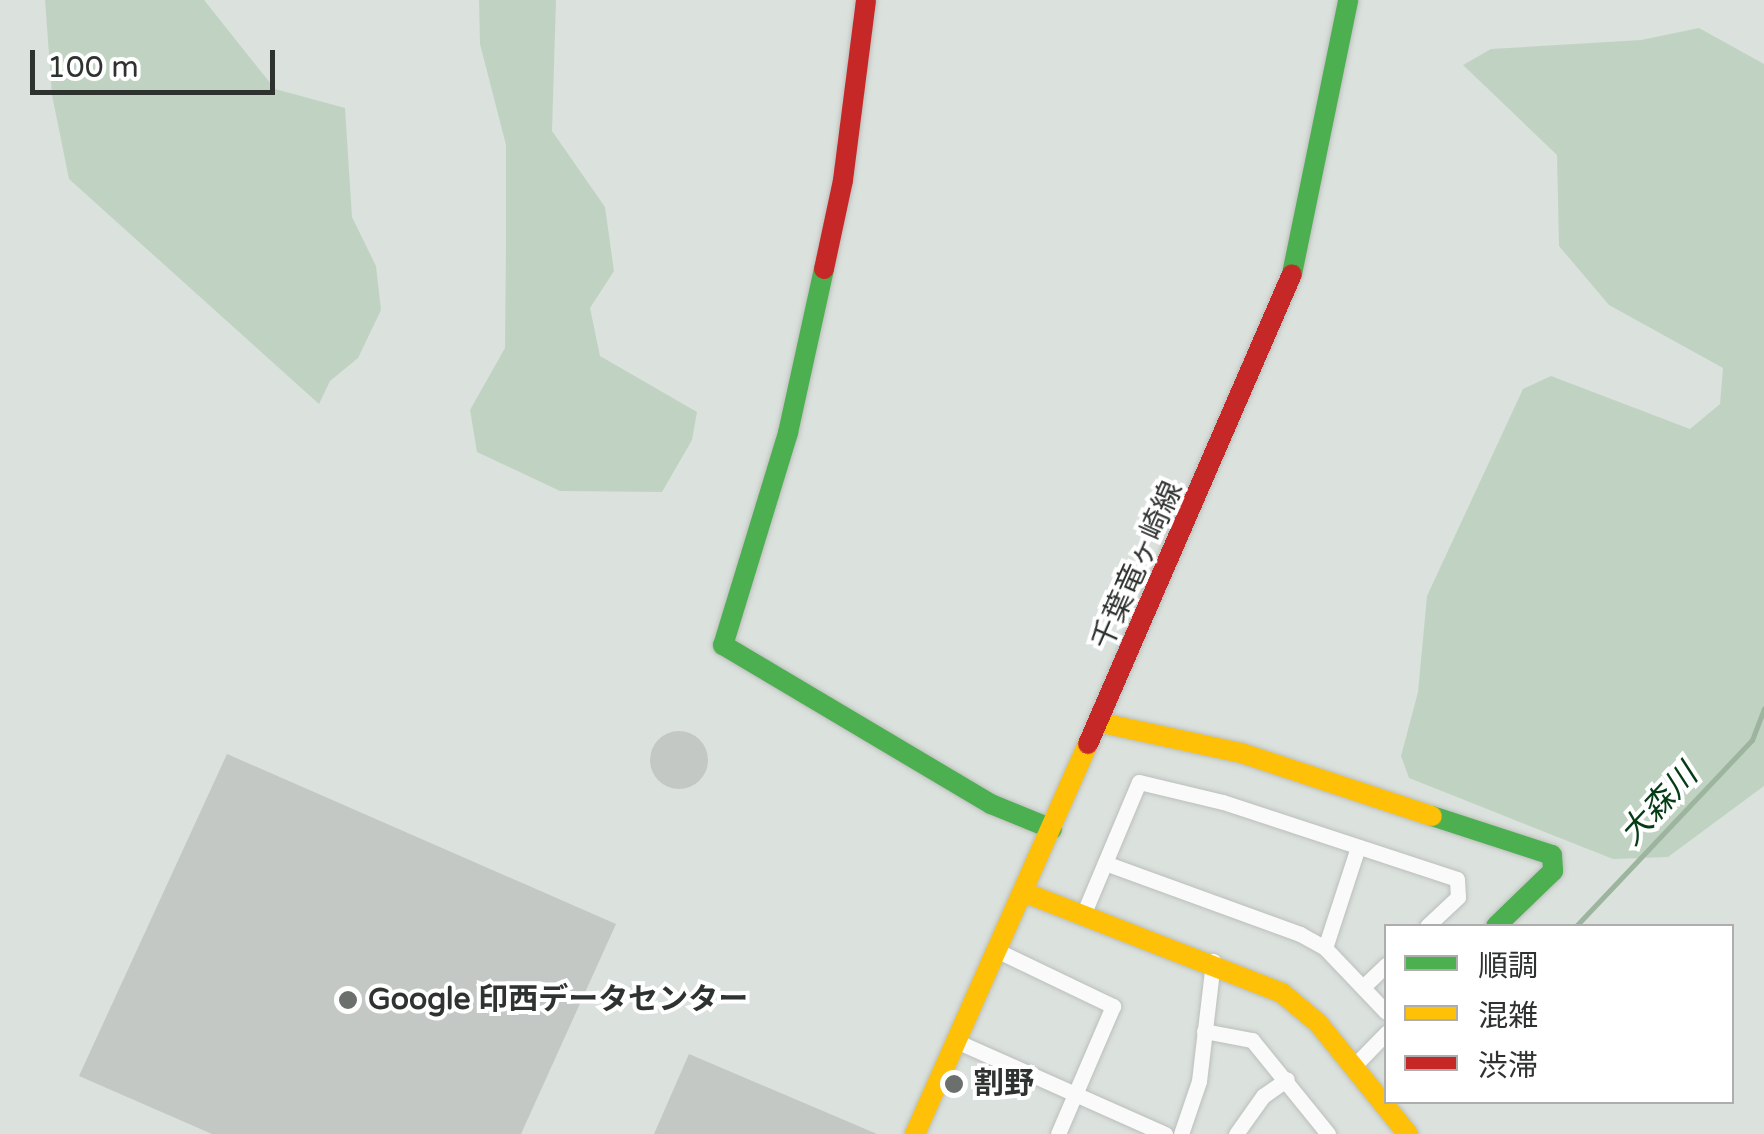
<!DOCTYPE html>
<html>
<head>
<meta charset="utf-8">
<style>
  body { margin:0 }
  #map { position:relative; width:1764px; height:1134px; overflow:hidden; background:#dbe1dc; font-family:"Varela Round","Noto Sans JP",sans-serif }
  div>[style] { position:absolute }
  .green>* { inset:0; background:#c0d3c2 }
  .stream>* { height:5px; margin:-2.5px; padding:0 2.5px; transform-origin:2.5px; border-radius:2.5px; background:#9db59f }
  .building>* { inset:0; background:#c3c8c4 }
  .round { border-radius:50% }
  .roads { filter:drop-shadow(0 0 2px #bbbfbc) drop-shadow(0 0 2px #bbbfbc) }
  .street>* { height:15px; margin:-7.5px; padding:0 7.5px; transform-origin:7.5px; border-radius:7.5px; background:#fafafa }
  .fast>* { height:20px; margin:-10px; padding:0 10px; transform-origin:10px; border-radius:10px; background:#4caf50 }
  .slow>* { height:20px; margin:-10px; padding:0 10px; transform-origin:10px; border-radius:10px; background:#ffc107 }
  .jam>* { height:20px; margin:-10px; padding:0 10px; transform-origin:10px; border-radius:10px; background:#c62828 }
  .dots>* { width:28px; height:28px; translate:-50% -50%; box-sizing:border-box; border:5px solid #fff; border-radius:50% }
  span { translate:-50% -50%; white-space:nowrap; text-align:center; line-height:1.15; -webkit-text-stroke:8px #fff; paint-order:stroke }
  .street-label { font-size:30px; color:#2f332f }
  .poi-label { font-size:30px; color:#2f332f; font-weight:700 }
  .left { translate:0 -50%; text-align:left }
  .water-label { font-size:32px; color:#063c15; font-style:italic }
  .legend { position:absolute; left:1384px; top:924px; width:350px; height:180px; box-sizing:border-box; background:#fff; border:2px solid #acadac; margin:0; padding:12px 18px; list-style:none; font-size:30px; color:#2f332f }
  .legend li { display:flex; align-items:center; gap:20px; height:50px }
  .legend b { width:50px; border:2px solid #acadac }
  .scale { position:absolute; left:30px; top:50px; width:245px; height:45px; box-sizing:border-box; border:5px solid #2f332f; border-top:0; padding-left:12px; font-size:30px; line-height:35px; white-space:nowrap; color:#2f332f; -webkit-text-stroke:8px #fff; paint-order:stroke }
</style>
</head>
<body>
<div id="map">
  <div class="green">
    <div style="clip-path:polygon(45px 0,204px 0,275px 89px,345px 108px,352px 217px,376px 266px,381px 310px,358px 358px,330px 381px,319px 404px,69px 179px,52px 95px)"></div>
    <div style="clip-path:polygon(479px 0,556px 0,552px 131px,605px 207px,614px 271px,590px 308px,600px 356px,697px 412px,692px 440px,662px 492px,560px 491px,477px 452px,470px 410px,505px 348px,506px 244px,506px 145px,480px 44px)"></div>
    <div style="clip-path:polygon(1699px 28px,1764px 64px,1764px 786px,1668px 857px,1613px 859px,1409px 778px,1401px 756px,1418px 692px,1427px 596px,1523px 389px,1551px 376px,1690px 429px,1720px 404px,1723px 368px,1609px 305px,1559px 246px,1557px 155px,1463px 65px,1491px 49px,1641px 40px)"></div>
  </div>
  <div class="stream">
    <div style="left:1576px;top:926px;width:256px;rotate:-46.6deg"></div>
    <div style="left:1752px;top:740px;width:34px;rotate:-69deg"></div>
  </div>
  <div class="building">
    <div class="round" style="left:650px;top:731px;width:58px;height:58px"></div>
    <div style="clip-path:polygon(227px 754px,616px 924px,521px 1134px,212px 1134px,79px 1076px)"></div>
    <div style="clip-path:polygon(689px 1054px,877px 1134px,654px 1134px)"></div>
  </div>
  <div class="roads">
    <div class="street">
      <div style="left:1105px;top:863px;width:208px;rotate:20deg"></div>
      <div style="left:1300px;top:934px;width:29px;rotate:29deg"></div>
      <div style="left:1325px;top:948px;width:88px;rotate:46.4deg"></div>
      <div style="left:1083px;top:915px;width:144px;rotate:-67.2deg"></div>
      <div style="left:1139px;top:782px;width:86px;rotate:13.4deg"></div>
      <div style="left:1223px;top:802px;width:246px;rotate:18.2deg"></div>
      <div style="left:1457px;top:879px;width:18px;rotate:87deg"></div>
      <div style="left:1458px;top:897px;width:42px;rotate:136.9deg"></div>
      <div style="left:1325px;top:948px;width:106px;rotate:-71.9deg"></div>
      <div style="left:996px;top:950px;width:130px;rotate:25.6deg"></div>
      <div style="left:1113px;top:1006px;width:139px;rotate:113.3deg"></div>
      <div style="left:1363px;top:987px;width:32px;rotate:-44deg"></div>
      <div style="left:1204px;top:1031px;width:49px;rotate:10.6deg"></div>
      <div style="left:1252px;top:1040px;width:121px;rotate:51deg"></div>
      <div style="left:956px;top:1041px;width:229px;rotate:24deg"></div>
      <div style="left:1352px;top:1068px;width:49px;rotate:-45.8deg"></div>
      <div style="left:1181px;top:1134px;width:56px;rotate:-71.2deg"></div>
      <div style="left:1199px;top:1081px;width:121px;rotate:-83.3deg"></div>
      <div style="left:1236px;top:1134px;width:47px;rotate:-54.6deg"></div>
      <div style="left:1263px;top:1096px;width:29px;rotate:-35deg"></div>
    </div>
    <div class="fast">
      <div style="left:824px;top:269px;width:168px;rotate:102.4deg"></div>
      <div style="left:788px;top:433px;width:222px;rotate:107deg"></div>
      <div style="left:723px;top:645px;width:312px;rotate:30.7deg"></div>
      <div style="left:991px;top:804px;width:66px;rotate:22.3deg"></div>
      <div style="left:1292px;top:274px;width:280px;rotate:-78.4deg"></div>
      <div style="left:1432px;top:816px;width:126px;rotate:18deg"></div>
      <div style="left:1552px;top:855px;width:16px;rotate:86deg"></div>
      <div style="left:1553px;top:871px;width:79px;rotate:136deg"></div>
    </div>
    <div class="slow">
      <div style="left:1102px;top:723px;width:142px;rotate:12.2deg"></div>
      <div style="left:1241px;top:753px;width:201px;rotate:18.3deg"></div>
      <div style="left:1023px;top:892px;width:278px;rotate:21.3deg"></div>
      <div style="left:1282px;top:993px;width:47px;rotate:39.8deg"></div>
      <div style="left:1318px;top:1023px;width:143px;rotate:51deg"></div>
      <div style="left:915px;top:1134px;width:427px;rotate:-66.1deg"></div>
    </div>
    <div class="jam">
      <div style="left:824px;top:269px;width:91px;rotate:-77.9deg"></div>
      <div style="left:843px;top:180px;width:181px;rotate:-82.7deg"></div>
      <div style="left:1088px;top:744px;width:512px;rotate:-66.54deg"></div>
    </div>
  </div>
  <div class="dots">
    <div style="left:348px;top:1000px;background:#6b706c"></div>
    <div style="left:954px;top:1084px;background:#6b706c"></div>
  </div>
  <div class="street-label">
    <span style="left:1138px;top:566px;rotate:-66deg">千葉竜ヶ崎線</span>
  </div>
  <div class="poi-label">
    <span class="left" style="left:368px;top:1000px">Google 印西データセンター</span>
    <span class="left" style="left:974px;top:1084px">割野</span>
  </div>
  <div class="water-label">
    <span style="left:1659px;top:805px;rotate:-47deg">大森川</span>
  </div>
  <ul class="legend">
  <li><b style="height:12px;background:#4caf50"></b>順調</li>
  <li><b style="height:12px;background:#ffc107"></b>混雑</li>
  <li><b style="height:12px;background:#c62828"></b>渋滞</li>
  </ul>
  <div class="scale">100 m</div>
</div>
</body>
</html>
